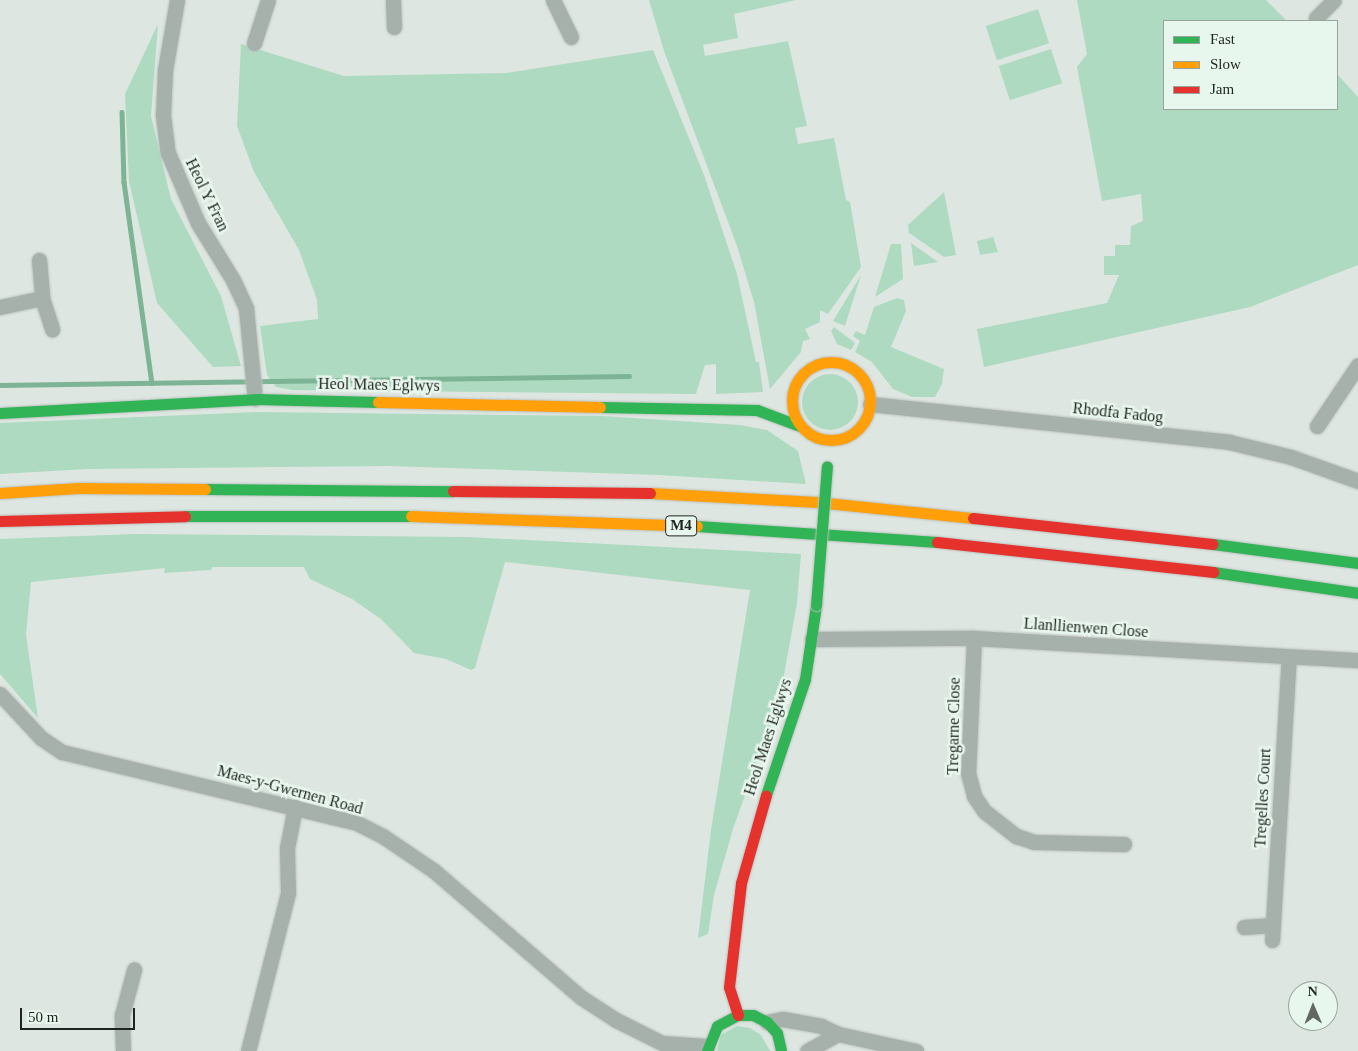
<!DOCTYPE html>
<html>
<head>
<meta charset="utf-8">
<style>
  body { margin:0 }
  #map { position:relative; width:1358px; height:1051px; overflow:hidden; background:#dee6e1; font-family:Georgia,serif }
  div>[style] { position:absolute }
  .green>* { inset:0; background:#aedac1; transform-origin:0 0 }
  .round { border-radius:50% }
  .stream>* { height:4.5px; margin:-2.25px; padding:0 2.25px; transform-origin:2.25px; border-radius:2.25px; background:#7db495 }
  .roads { filter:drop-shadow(0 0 1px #bcc2bf) drop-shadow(0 0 1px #bcc2bf) }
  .street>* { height:15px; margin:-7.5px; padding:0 7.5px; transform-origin:7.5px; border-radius:7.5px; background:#a7b1ab }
  .fast>* { height:11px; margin:-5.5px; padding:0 5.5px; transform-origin:5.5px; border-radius:5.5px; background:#30b455 }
  .slow>* { height:11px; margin:-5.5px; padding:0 5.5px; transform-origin:5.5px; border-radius:5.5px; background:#ff9f0a }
  .slow>.ring { margin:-5.5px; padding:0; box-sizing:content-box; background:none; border:11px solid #ff9f0a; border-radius:50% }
  .jam>* { height:11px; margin:-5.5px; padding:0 5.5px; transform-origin:5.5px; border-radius:5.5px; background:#e5322d }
  .bridges { filter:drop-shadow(0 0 1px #bcc2bf) drop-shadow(0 0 1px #bcc2bf) }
  .fast-bridge>* { height:11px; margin:-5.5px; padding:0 5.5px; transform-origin:5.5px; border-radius:5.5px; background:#30b455 }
  span { translate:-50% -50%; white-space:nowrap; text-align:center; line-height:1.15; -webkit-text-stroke:5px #e8f7ed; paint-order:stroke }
  .shield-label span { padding:1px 4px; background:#e8f7ed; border:1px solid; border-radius:4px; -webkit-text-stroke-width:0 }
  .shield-label { font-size:15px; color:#1e2420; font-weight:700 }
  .street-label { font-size:16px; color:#1e2420 }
  .legend { position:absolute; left:1163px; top:20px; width:175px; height:90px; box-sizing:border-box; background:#e8f7ed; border:1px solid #97a39b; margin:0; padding:6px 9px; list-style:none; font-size:15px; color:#1e2420 }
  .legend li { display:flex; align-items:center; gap:10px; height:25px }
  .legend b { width:25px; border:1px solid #97a39b }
  .north { position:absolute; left:1288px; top:981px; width:50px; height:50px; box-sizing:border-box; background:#e8f7ed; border:1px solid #97a39b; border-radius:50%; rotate:359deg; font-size:14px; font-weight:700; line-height:20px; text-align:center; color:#1e2420 }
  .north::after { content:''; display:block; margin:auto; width:18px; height:22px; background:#616864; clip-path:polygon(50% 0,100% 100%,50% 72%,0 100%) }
  .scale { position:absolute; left:20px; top:1008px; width:115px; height:22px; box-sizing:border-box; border:2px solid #1e2420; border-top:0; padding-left:6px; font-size:15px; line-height:18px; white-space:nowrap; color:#1e2420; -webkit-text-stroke:4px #e8f7ed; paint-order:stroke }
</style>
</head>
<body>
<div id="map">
  <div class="green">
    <div style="clip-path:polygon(649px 0,796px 0,734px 14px,738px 38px,703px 45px,705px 56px,788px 41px,807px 126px,795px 128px,798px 144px,834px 138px,846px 200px,850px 202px,861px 267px,828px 314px,820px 310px,820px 322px,805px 329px,810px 339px,803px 341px,801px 352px,770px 389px,754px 302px,737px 246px,664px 51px)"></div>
    <div style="clip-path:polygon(1077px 0,1266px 0,1287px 21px,1164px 21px,1164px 109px,1337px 109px,1337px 74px,1358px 97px,1358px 265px,1250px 307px,984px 367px,977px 329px,1107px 303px,1119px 275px,1104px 275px,1104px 256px,1115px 256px,1115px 245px,1130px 245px,1131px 226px,1143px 221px,1141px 194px,1102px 201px,1077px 67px,1087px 54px)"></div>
    <div style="left:1038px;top:9px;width:36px;height:55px;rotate:72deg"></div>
    <div style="clip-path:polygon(158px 24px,151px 116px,171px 199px,221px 296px,241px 366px,213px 367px,157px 303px,129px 181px,125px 94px)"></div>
    <div style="clip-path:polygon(241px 44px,344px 76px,506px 73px,653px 50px,704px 175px,737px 274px,756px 362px,759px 362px,763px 392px,716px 394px,716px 364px,705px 365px,696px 394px,292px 390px,276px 387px,267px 375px,260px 326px,318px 319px,317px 300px,299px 250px,254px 172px,237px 126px)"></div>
    <div style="left:1051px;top:49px;width:36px;height:55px;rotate:72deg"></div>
    <div style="clip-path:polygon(944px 192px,956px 255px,944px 257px,909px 233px,908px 225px)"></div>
    <div style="clip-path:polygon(993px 237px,998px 252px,980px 255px,977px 241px)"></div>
    <div style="clip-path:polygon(911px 243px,938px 262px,914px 266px)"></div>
    <div style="clip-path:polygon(891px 244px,901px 244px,903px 279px,875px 297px)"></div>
    <div style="clip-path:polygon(861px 275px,845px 326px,833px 321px)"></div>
    <div style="clip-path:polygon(897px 298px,904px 300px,906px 311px,891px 347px,944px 369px,942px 384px,935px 397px,912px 397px,893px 389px,872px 362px,855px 352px,860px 341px,853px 336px,856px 331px,865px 335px,874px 307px)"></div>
    <div style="clip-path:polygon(834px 327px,855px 343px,851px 350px,837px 344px,831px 331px)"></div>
    <div class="round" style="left:802px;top:374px;width:56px;height:56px"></div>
    <div style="clip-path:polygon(256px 412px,602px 416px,740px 425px,767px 430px,798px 451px,806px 484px,659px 475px,389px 466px,88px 469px,0 474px,0 423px)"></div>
    <div style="clip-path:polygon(135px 534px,467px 537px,801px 554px,797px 603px,780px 697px,733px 829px,714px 895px,708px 934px,698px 938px,711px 830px,750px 590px,505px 562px,475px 668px,471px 670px,446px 659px,414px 653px,381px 619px,352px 599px,310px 579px,304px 567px,212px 567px,211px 570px,164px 573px,165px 568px,31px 582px,26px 635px,38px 718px,0 674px,0 539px)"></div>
    <div style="clip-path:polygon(737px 1026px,750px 1028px,761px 1035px,770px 1051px,717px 1051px,721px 1035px)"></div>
  </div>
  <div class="stream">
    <div style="left:122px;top:112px;width:70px;rotate:88.4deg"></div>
    <div style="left:124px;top:182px;width:203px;rotate:82.1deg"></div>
    <div style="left:0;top:385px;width:629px;rotate:-0.82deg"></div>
  </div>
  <div class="roads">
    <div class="street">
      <div style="left:177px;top:0;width:71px;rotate:99.7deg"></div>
      <div style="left:165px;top:70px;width:45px;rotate:92.5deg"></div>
      <div style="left:163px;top:115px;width:38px;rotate:83deg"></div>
      <div style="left:168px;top:153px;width:76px;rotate:66.8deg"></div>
      <div style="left:198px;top:223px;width:67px;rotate:58.4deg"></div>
      <div style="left:233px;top:280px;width:31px;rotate:65deg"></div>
      <div style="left:246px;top:308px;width:91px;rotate:84.4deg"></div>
      <div style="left:393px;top:0;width:27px;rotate:88deg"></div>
      <div style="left:553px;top:0;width:41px;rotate:64.1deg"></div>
      <div style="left:1316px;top:18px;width:25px;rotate:-45deg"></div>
      <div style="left:254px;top:43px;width:45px;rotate:-72deg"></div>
      <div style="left:39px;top:260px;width:38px;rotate:85deg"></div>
      <div style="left:42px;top:298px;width:33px;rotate:72deg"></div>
      <div style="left:0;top:307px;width:43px;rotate:-12.1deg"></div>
      <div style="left:870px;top:404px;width:361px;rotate:6deg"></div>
      <div style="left:1229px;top:442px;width:64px;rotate:13.6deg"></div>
      <div style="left:1291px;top:457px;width:71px;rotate:19.7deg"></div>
      <div style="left:1317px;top:426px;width:73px;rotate:-56.1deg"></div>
      <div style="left:974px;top:638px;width:135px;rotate:92.5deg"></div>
      <div style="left:968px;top:773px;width:24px;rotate:75deg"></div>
      <div style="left:974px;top:796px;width:18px;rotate:56deg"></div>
      <div style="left:984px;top:811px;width:41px;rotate:38deg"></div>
      <div style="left:1016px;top:836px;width:19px;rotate:18deg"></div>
      <div style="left:1034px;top:842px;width:90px;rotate:1.3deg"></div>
      <div style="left:812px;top:639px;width:162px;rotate:-0.4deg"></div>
      <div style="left:974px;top:638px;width:385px;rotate:3.3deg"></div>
      <div style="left:0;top:694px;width:60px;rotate:47deg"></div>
      <div style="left:41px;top:738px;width:25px;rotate:34deg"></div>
      <div style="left:62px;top:752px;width:278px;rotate:13.5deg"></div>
      <div style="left:332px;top:817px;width:26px;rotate:13deg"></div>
      <div style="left:357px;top:823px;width:30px;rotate:27deg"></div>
      <div style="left:384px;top:837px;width:59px;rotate:34deg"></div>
      <div style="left:433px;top:870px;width:196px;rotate:40.7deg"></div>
      <div style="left:582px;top:998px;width:40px;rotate:32.9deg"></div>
      <div style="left:616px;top:1020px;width:51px;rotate:26.6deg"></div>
      <div style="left:662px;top:1043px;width:45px;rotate:3.8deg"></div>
      <div style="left:1244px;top:927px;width:29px;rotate:-4deg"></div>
      <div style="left:1272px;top:940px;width:283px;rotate:-86.6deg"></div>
      <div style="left:767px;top:1022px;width:16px;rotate:-11deg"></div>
      <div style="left:783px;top:1019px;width:39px;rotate:10deg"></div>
      <div style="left:821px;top:1026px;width:19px;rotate:25deg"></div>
      <div style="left:838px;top:1034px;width:80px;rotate:12.3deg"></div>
      <div style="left:123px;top:1051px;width:36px;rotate:-92deg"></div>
      <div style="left:122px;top:1015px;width:47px;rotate:-75.1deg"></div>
      <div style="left:248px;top:1051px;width:163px;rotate:-75.8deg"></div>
      <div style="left:288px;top:893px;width:45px;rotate:-91.3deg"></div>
      <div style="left:287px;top:848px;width:42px;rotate:-79deg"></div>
      <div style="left:807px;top:1051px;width:35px;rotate:-29deg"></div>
    </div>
    <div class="fast">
      <div style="left:600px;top:407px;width:157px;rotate:1.1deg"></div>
      <div style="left:757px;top:410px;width:46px;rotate:20.4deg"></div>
      <div style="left:0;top:413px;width:255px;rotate:-3.1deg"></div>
      <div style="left:255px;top:399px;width:123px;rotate:1.4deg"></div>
      <div style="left:205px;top:489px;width:248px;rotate:0.5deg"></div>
      <div style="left:185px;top:516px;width:226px"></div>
      <div style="left:697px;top:526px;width:241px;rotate:3.8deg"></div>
      <div style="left:1213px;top:544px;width:146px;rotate:7.5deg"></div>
      <div style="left:1213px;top:572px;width:147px;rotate:8.2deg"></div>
      <div style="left:766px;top:795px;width:122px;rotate:-71.4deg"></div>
      <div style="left:805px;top:679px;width:75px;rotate:-81.5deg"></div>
      <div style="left:707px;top:1051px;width:27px;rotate:-68deg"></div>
      <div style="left:717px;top:1026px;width:24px;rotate:-28deg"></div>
      <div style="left:738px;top:1015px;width:15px"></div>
      <div style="left:753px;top:1015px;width:16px;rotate:27deg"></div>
      <div style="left:767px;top:1022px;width:15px;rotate:48deg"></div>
      <div style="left:777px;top:1033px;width:18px;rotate:77deg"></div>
    </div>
    <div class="slow">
      <div class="ring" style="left:792px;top:362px;width:67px;height:67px"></div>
      <div style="left:378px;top:402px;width:222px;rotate:1.3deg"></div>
      <div style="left:0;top:493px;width:78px;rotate:-3.7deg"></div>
      <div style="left:78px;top:488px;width:127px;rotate:0.5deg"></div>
      <div style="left:650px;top:493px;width:167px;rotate:3.1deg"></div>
      <div style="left:817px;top:502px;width:157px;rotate:5.9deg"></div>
      <div style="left:411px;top:516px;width:286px;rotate:2deg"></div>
    </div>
    <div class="jam">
      <div style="left:453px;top:491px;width:197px;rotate:0.6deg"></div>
      <div style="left:973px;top:518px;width:241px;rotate:6.2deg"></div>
      <div style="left:0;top:521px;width:185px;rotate:-1.5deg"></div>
      <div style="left:937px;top:542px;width:278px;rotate:6.2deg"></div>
      <div style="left:738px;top:1015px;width:29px;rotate:-108deg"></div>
      <div style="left:729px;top:987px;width:105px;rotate:-83.4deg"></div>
      <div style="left:741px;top:883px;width:91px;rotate:-74.1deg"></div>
    </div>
  </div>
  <div class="bridges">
    <div class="fast-bridge">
      <div style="left:816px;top:605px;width:139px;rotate:-85.5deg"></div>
    </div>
  </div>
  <div class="shield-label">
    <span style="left:681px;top:526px">M4</span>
  </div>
  <div class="street-label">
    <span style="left:207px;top:195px;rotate:64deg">Heol Y Fran</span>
    <span style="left:379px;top:385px;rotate:1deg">Heol Maes Eglwys</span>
    <span style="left:1118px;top:413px;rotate:6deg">Rhodfa Fadog</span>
    <span style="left:1086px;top:628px;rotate:4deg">Llanllienwen Close</span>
    <span style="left:954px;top:726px;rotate:-89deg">Tregarne Close</span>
    <span style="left:768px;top:737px;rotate:-72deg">Heol Maes Eglwys</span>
    <span style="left:290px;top:790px;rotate:15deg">Maes-y-Gwernen Road</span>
    <span style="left:1263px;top:798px;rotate:-87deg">Tregelles Court</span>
  </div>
  <ul class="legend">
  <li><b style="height:6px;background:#30b455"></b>Fast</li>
  <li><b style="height:6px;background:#ff9f0a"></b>Slow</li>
  <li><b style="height:6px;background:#e5322d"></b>Jam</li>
  </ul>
  <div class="north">N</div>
  <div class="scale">50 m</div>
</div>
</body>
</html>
